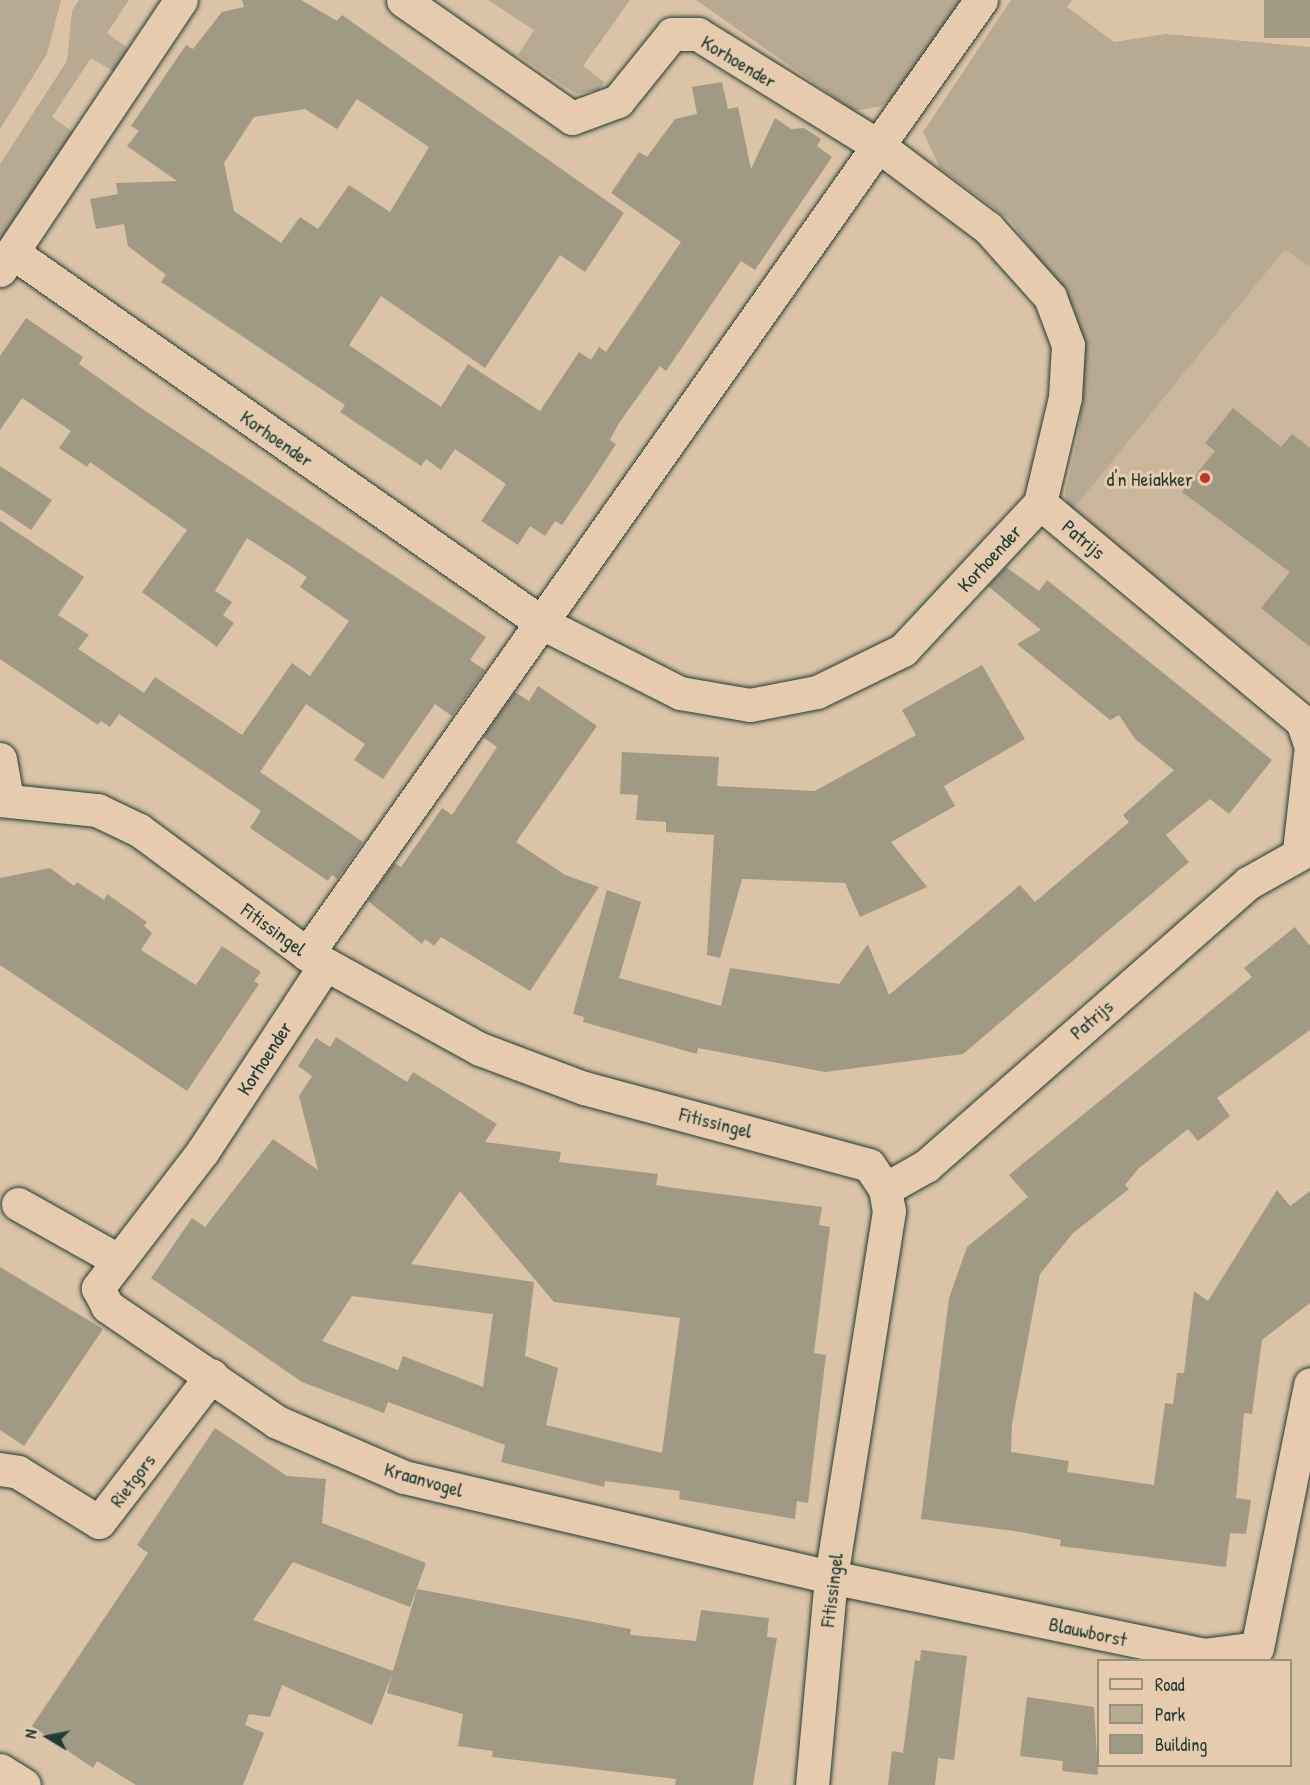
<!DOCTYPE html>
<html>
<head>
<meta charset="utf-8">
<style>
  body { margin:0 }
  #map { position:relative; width:1310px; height:1785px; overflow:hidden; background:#dac3a7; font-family:"Patrick Hand",sans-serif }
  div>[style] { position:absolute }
  .built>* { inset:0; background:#c9b69c }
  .green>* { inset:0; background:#b7a992 }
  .building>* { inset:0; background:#a09983; transform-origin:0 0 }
  .roads { filter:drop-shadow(0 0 2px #1f3d34) drop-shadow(0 0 2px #1f3d34) }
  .minor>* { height:33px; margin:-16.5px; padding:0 16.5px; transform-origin:16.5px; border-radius:16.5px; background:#e6cbae }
  .dots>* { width:16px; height:16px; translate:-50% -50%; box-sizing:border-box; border:3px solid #e6cbae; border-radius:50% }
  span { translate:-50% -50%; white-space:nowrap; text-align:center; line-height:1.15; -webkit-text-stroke:6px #e6cbae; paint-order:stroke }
  .street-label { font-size:20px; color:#1f3d34 }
  .poi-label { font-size:20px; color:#1f3d34 }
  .right { translate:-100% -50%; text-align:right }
  .legend { position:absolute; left:1097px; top:1659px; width:195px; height:108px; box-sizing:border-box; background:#e6cbae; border:2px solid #96927d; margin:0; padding:8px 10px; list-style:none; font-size:18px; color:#1f3d34 }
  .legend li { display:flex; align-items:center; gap:12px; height:30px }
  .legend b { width:30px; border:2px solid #96927d }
  .north { position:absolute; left:18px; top:1707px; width:60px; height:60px; -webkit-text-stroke:4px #e6cbae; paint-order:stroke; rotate:280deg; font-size:16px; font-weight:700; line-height:24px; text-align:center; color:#1f3d34 }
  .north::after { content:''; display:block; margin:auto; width:21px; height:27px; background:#1f3d34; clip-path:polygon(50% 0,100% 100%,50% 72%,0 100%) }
</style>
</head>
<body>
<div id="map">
  <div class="built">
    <div style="clip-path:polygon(1285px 248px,1310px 267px,1310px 699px,1070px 513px)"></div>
  </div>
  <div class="green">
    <div style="clip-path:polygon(0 0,61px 0,47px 54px,0 129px)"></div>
    <div style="clip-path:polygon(79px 0,129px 0,107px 33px,129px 49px,115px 72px,91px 58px,52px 117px,74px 133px,0 240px,0 164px,67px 61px,72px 11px)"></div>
    <div style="clip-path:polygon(488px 0,630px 0,583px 66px,604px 82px,599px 90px,576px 94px,518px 55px,534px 30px)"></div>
    <div style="clip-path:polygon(696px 0,961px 0,908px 83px,881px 106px,854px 111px)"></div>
    <div style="clip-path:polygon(1011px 0,1072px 0,1067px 7px,1114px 42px,1166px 34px,1310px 47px,1310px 267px,1285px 249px,1070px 513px,1065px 494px,1079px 432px,1083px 351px,1075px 310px,1010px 220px,940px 168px,923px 132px)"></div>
  </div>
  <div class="building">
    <div style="clip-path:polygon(evenodd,242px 0,301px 0,337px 21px,342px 15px,624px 213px,585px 272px,560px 255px,485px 368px,381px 296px,349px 345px,441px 407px,468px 364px,540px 411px,579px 352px,591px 360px,599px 347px,606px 352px,681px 242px,611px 193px,639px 152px,647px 157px,675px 119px,697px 114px,692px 87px,722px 82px,728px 109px,738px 107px,751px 169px,775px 118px,791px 129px,804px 128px,821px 139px,817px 146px,832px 157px,755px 270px,741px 261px,666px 371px,660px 366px,619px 423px,610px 440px,616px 444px,590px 484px,562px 525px,555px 521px,545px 536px,530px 526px,518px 545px,481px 521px,506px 484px,455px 449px,441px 470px,426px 459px,421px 466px,340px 412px,345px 405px,161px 282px,166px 275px,128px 246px,124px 224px,96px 229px,90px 199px,118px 194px,116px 183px,177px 181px,127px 146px,139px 131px,131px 126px,186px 45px,193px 49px,222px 12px,244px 7px,242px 0,357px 99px,429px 147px,390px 212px,349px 185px,318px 229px,300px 217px,281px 243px,234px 211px,224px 163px,254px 117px,305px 109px,337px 129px,357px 99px)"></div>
    <div style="left:1264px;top:0;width:46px;height:38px"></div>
    <div style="clip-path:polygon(26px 318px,83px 357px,79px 364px,144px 410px,486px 637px,470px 660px,485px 670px,452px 716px,435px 704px,383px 779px,354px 760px,365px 744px,306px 704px,260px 772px,363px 842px,337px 879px,332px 875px,328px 881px,250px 828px,261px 811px,119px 714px,110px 727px,101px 721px,98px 725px,0 659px,0 521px,84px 577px,58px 615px,89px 635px,78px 649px,144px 693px,155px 677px,242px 735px,292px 663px,310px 676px,349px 621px,300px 587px,307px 577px,247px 538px,215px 591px,232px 602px,223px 615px,234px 623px,217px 647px,142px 592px,187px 530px,90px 462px,87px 467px,59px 448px,71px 431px,22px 398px,0 430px,0 356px)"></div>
    <div style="clip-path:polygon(1233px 408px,1281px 447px,1292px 434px,1310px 448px,1310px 647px,1261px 608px,1290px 572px,1182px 492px,1215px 451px,1205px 443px)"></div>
    <div style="clip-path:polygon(0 466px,52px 500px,31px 530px,0 509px)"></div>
    <div style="clip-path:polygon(1006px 567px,1039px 591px,1047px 580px,1272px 760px,1229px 814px,1210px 799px,1166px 835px,1189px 862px,963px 1054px,825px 1072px,698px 1048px,697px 1054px,583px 1022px,584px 1017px,573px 1014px,607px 890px,641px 902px,619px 978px,721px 1006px,730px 968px,839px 984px,868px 944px,889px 995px,1020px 885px,1035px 902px,1129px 822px,1123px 815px,1174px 770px,1135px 739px,1119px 715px,1110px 720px,1017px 644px,1041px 630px,988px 586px)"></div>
    <div style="clip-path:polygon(982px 665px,1025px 739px,944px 786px,955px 806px,891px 842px,927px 887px,860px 917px,845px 883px,742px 879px,720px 958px,707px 955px,714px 835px,666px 832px,666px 822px,636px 820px,638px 795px,620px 794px,622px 752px,719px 757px,717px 786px,815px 791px,916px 735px,902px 710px)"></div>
    <div style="clip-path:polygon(538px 686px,597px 726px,516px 842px,565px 875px,599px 887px,530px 991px,441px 937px,434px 946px,425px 939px,422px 944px,368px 901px,394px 863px,401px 867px,442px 808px,452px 815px,497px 747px,483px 737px,515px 692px,529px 701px)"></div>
    <div style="clip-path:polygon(50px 868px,74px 886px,77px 882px,104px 900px,107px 894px,147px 922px,144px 926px,152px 933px,141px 950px,196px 985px,222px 946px,261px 972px,254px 981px,259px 984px,187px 1091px,0 965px,0 878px)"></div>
    <div style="clip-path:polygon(1295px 927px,1310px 946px,1310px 1030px,1217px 1098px,1230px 1116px,1198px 1141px,1188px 1129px,1138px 1169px,1125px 1185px,1129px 1189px,1073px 1233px,1040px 1274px,1012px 1424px,1011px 1452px,1069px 1461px,1067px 1472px,1154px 1485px,1165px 1403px,1173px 1404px,1177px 1373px,1184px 1373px,1194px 1291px,1208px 1301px,1277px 1190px,1290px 1206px,1310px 1191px,1310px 1303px,1262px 1340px,1252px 1414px,1244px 1413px,1236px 1498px,1251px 1500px,1246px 1534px,1230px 1533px,1226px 1567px,1060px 1546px,1061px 1540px,1021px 1532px,921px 1519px,949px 1298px,967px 1247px,1028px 1197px,1009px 1175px,1252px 977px,1244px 968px)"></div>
    <div style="clip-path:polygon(evenodd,336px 1037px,407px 1082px,413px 1072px,497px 1124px,485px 1142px,561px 1152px,559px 1162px,658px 1174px,656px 1185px,674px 1188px,822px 1207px,819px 1225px,830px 1227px,814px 1353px,826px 1355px,808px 1503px,797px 1501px,795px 1519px,679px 1499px,680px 1491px,605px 1481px,604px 1487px,501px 1462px,505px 1445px,388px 1402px,384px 1413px,302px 1382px,151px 1278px,192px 1218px,205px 1227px,273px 1139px,318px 1170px,299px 1096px,312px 1076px,298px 1066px,316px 1038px,330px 1047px,336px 1037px,460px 1191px,554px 1302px,680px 1318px,662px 1453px,546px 1425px,558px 1368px,525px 1356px,534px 1282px,411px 1264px,460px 1191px,336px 1037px,352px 1296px,493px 1314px,483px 1387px,403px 1356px,398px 1370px,322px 1341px,352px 1296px)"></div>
    <div style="clip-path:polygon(0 1267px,103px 1329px,24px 1446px,0 1430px)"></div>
    <div style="clip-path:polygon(215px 1428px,287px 1476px,326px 1479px,322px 1523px,426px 1563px,410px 1607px,293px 1562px,253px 1620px,393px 1671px,417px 1589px,631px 1629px,630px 1635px,696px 1641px,701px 1610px,769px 1618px,767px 1637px,777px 1638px,753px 1785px,675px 1785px,676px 1779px,492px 1757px,493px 1751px,458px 1746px,463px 1714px,387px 1693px,392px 1674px,372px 1725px,282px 1685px,270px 1717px,249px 1714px,245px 1725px,264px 1733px,243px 1785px,136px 1785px,97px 1761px,93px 1768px,32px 1726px,148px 1553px,137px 1545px)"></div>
    <div style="clip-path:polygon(921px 1650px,967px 1656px,954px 1760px,938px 1758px,935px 1785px,888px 1785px,892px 1751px,903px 1753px,915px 1660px,920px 1661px)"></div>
    <div style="clip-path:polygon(1027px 1697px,1094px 1707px,1098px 1775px,1062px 1771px,1063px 1761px,1020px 1756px)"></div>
  </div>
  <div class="roads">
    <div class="minor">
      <div style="left:12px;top:252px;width:647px;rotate:34.99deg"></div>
      <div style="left:542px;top:623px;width:155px;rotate:26.9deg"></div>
      <div style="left:680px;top:693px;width:71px;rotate:9.7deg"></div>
      <div style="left:750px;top:705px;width:68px;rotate:-11deg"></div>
      <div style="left:817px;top:692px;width:96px;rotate:-26deg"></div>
      <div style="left:903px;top:650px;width:201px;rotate:-47deg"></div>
      <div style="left:1040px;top:503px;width:109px;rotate:-76.7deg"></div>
      <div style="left:1065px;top:397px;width:52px;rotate:-86.7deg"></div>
      <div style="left:1068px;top:345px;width:51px;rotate:-110.6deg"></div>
      <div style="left:1050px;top:297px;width:93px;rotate:-131.9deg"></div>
      <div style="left:988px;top:228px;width:135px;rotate:-143.1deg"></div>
      <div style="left:880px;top:147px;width:214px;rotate:-148.2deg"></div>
      <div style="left:698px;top:34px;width:26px;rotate:180deg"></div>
      <div style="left:672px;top:34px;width:86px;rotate:128.9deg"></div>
      <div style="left:618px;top:101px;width:49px;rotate:159.7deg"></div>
      <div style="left:572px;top:118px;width:206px;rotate:-145.1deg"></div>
      <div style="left:0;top:270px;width:325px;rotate:-56.2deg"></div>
      <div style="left:1040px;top:503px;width:341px;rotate:39.8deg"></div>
      <div style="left:1302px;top:721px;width:24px;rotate:71deg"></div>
      <div style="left:0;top:759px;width:41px;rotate:80.1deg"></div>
      <div style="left:0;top:800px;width:98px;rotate:5.9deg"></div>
      <div style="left:97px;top:810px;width:47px;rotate:25.5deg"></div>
      <div style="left:139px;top:830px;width:209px;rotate:36.4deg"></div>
      <div style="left:307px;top:954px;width:197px;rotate:28.8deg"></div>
      <div style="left:480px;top:1049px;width:111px;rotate:20.6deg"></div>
      <div style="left:584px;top:1088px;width:295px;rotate:15.1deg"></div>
      <div style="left:869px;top:1165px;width:29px;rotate:56deg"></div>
      <div style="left:885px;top:1189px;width:22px;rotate:80deg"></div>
      <div style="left:889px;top:1211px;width:371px;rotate:99deg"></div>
      <div style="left:831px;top:1577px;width:209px;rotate:95.2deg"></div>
      <div style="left:1299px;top:851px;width:97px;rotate:-83.5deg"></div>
      <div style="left:307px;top:954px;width:1168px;rotate:-54.76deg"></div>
      <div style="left:325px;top:965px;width:222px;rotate:123.3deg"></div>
      <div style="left:203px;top:1151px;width:173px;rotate:127.5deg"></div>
      <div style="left:98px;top:1288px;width:20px;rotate:63deg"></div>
      <div style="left:107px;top:1306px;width:206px;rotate:34.3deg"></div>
      <div style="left:277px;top:1422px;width:138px;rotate:23.4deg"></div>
      <div style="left:404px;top:1477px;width:439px;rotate:13.2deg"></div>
      <div style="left:831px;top:1577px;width:380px;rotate:11.8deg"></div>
      <div style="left:1203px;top:1655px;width:54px;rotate:-7.4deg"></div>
      <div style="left:1257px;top:1648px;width:269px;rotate:-78.6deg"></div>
      <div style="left:885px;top:1189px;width:47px;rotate:-29.3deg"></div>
      <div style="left:926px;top:1166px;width:429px;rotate:-41.3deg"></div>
      <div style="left:1248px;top:883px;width:71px;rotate:-29.4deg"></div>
      <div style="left:18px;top:1204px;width:112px;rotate:29.3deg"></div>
      <div style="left:0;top:1469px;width:18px;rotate:9deg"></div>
      <div style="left:18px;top:1472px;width:95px;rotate:31.7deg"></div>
      <div style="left:99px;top:1522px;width:185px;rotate:-52.5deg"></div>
      <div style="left:0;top:1770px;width:28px;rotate:32deg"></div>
    </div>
  </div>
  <div class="dots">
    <div style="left:1205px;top:478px;background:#c8321e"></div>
  </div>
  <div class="street-label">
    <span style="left:739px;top:61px;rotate:31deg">Korhoender</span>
    <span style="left:277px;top:438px;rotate:35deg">Korhoender</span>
    <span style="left:1084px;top:539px;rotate:40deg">Patrijs</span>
    <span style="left:989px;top:558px;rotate:-47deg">Korhoender</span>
    <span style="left:274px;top:929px;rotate:36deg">Fitissingel</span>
    <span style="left:1091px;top:1019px;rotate:-41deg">Patrijs</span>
    <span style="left:264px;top:1058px;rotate:-57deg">Korhoender</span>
    <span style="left:716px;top:1122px;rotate:14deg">Fitissingel</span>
    <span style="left:424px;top:1479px;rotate:16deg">Kraanvogel</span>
    <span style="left:132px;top:1480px;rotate:-53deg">Rietgors</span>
    <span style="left:831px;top:1590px;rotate:-83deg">Fitissingel</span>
    <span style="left:1088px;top:1631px;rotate:12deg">Blauwborst</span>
  </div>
  <div class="poi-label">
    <span class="right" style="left:1193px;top:478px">d'n Heiakker</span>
  </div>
  <ul class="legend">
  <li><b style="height:8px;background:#e6cbae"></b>Road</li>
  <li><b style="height:16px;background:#b7a992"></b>Park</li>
  <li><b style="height:16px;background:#a09983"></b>Building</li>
  </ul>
  <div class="north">N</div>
</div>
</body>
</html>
